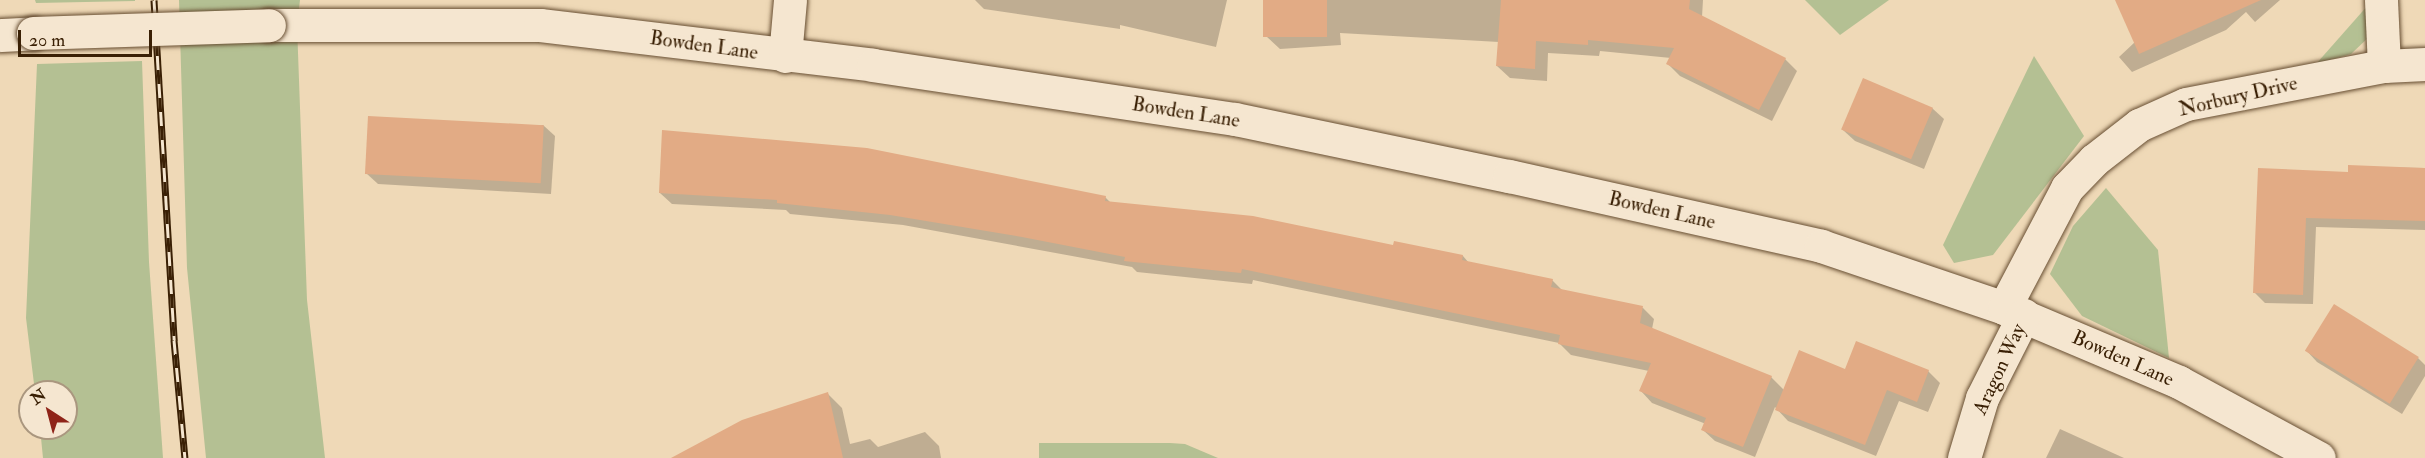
<!DOCTYPE html>
<html>
<head>
<meta charset="utf-8">
<style>
  body { margin:0 }
  #map { position:relative; width:2425px; height:458px; overflow:hidden; background:#efd9b7; font-family:"IM FELL Double Pica",serif }
  div>[style] { position:absolute }
  .green>* { inset:0; background:#b4c093 }
  .shadow>* { inset:0; background:#0003 }
  .building>* { inset:0; background:#e2ab85; transform-origin:0 0 }
  .roads { filter:drop-shadow(0 0 2px #674e32) drop-shadow(0 0 2px #674e32) }
  .minor>* { height:33px; margin:-16.5px; padding:0 16.5px; transform-origin:16.5px; border-radius:16.5px; background:#f5e6d0 }
  .rail>* { height:7px; margin-top:-3.5px; transform-origin:0; background:repeating-linear-gradient(90deg,#f5e6d0 0 14px,#3a2005 0 28px); box-sizing:border-box; border-block:2px solid #3a2005 }
  .bridges { filter:drop-shadow(0 0 2px #674e32) drop-shadow(0 0 2px #674e32) }
  .minor-bridge>* { height:33px; margin:-16.5px; padding:0 16.5px; transform-origin:16.5px; border-radius:16.5px; background:#f5e6d0 }
  span { translate:-50% -50%; white-space:nowrap; text-align:center; line-height:1.15; -webkit-text-stroke:4.5px #f5e6d0; paint-order:stroke }
  .street-label { font-size:20px; color:#3a2005 }
  .north { position:absolute; left:18px; top:380px; width:60px; height:60px; box-sizing:border-box; background:#f5e6d0; border:2px solid #aa977f; border-radius:50%; rotate:324deg; font-size:16px; font-weight:700; line-height:24px; text-align:center; color:#3a2005 }
  .north::after { content:''; display:block; margin:auto; width:21px; height:27px; background:#8f2418; clip-path:polygon(50% 0,100% 100%,50% 72%,0 100%) }
  .scale { position:absolute; left:18px; top:30px; width:134px; height:27px; box-sizing:border-box; border:3px solid #3a2005; border-top:0; padding-left:8px; font-size:18px; line-height:21px; white-space:nowrap; color:#3a2005; -webkit-text-stroke:4px #f5e6d0; paint-order:stroke }
</style>
</head>
<body>
<div id="map">
  <div class="green">
    <div style="clip-path:polygon(35px 0,135px 0,135px 1px,36px 3px)"></div>
    <div style="clip-path:polygon(179px 0,300px 0,297px 25px,307px 300px,325px 458px,206px 458px,187px 268px)"></div>
    <div style="clip-path:polygon(1805px 0,1889px 0,1840px 35px)"></div>
    <div style="clip-path:polygon(2369px 4px,2369px 37px,2351px 54px,2316px 64px)"></div>
    <div style="clip-path:polygon(2034px 56px,2084px 136px,1993px 255px,1954px 263px,1943px 245px)"></div>
    <div style="clip-path:polygon(142px 61px,149px 262px,163px 458px,43px 458px,40px 428px,66px 428px,66px 392px,35px 392px,26px 318px,37px 64px)"></div>
    <div style="clip-path:polygon(2106px 188px,2158px 250px,2169px 358px,2082px 316px,2050px 274px,2073px 226px)"></div>
    <div style="clip-path:polygon(1039px 443px,1170px 443px,1185px 444px,1218px 458px,1039px 458px)"></div>
  </div>
  <div class="shadow">
    <div style="clip-path:polygon(975px 0,1227px 0,1216px 47px,1120px 25px,1120px 29px,984px 9px)"></div>
    <div style="clip-path:polygon(1265px 0,1703px 0,1702px 17px,1785px 59px,1797px 71px,1772px 121px,1680px 76px,1668px 64px,1671px 58px,1600px 51px,1599px 56px,1548px 53px,1547px 81px,1510px 78px,1497px 66px,1499px 42px,1340px 33px,1341px 45px,1280px 49px,1267px 37px)"></div>
    <div style="clip-path:polygon(2116px 0,2280px 0,2255px 22px,2246px 12px,2226px 30px,2132px 72px,2119px 57px,2135px 42px)"></div>
    <div style="clip-path:polygon(1932px 108px,1944px 119px,1924px 169px,1855px 141px,1843px 130px)"></div>
    <div style="clip-path:polygon(543px 125px,555px 136px,551px 194px,378px 184px,366px 173px)"></div>
    <div style="clip-path:polygon(2350px 167px,2425px 168px,2425px 230px,2316px 227px,2313px 304px,2265px 303px,2255px 293px,2259px 169px,2349px 174px)"></div>
    <div style="clip-path:polygon(660px 193px,1105px 197px,1111px 203px,1463px 256px,1469px 263px,1552px 280px,1563px 291px,1643px 308px,1654px 319px,1652px 329px,1771px 377px,1784px 390px,1846px 371px,1928px 371px,1940px 383px,1928px 412px,1899px 401px,1876px 456px,1788px 421px,1775px 407px,1755px 457px,1715px 441px,1703px 430px,1706px 424px,1652px 403px,1641px 391px,1649px 371px,1571px 355px,1559px 343px,1253px 280px,1252px 284px,1137px 272px,1132px 267px,903px 225px,790px 214px,786px 210px,672px 204px)"></div>
    <div style="clip-path:polygon(2306px 350px,2418px 358px,2425px 365px,2425px 376px,2402px 414px,2317px 362px)"></div>
    <div style="clip-path:polygon(828px 394px,842px 408px,850px 444px,870px 439px,878px 447px,925px 432px,939px 446px,941px 458px,677px 458px)"></div>
    <div style="clip-path:polygon(2060px 429px,2124px 458px,2046px 458px)"></div>
  </div>
  <div class="building">
    <div style="left:1263px;top:0;width:64px;height:37px"></div>
    <div style="clip-path:polygon(1501px 0,1690px 0,1689px 9px,1786px 58px,1759px 110px,1666px 64px,1674px 48px,1588px 40px,1588px 45px,1536px 41px,1535px 69px,1496px 66px)"></div>
    <div style="clip-path:polygon(2115px 0,2261px 0,2139px 54px)"></div>
    <div style="left:1863px;top:78px;width:76px;height:56px;rotate:23deg"></div>
    <div style="left:368px;top:116px;width:176px;height:58px;rotate:3deg"></div>
    <div style="clip-path:polygon(662px 130px,867px 148px,1106px 196px,1105px 201px,1253px 216px,1393px 245px,1394px 241px,1463px 255px,1462px 260px,1553px 279px,1551px 287px,1643px 306px,1640px 323px,1772px 376px,1743px 447px,1701px 430px,1706px 418px,1639px 391px,1651px 363px,1558px 344px,1560px 335px,1242px 269px,1241px 273px,1124px 261px,1125px 257px,1022px 237px,890px 215px,777px 203px,777px 200px,659px 193px)"></div>
    <div style="clip-path:polygon(2348px 165px,2425px 168px,2425px 221px,2306px 218px,2303px 295px,2253px 293px,2258px 168px,2348px 172px)"></div>
    <div style="left:2334px;top:304px;width:100px;height:55px;rotate:32deg"></div>
    <div style="clip-path:polygon(1856px 341px,1929px 370px,1917px 402px,1887px 390px,1865px 445px,1775px 410px,1799px 350px,1845px 369px)"></div>
    <div style="clip-path:polygon(828px 392px,843px 458px,671px 458px,742px 420px)"></div>
  </div>
  <div class="roads">
    <div class="minor">
      <div style="left:2381px;top:0;width:66px;rotate:87.4deg"></div>
      <div style="left:269px;top:25px;width:271px"></div>
      <div style="left:540px;top:25px;width:335px;rotate:6.8deg"></div>
      <div style="left:873px;top:65px;width:366px;rotate:8.5deg"></div>
      <div style="left:1235px;top:119px;width:280px;rotate:11.8deg"></div>
      <div style="left:1509px;top:176px;width:320px;rotate:12.6deg"></div>
      <div style="left:1821px;top:246px;width:193px;rotate:18.7deg"></div>
      <div style="left:2004px;top:308px;width:190px;rotate:22.9deg"></div>
      <div style="left:2179px;top:382px;width:159px;rotate:28.5deg"></div>
      <div style="left:0;top:35px;width:33px;rotate:-3deg"></div>
      <div style="left:785px;top:56px;width:56px;rotate:-84.9deg"></div>
      <div style="left:2004px;top:308px;width:136px;rotate:-62.3deg"></div>
      <div style="left:2067px;top:188px;width:39px;rotate:-46deg"></div>
      <div style="left:2094px;top:160px;width:57px;rotate:-37.9deg"></div>
      <div style="left:2139px;top:125px;width:51px;rotate:-24.1deg"></div>
      <div style="left:2186px;top:104px;width:202px;rotate:-10.9deg"></div>
      <div style="left:2384px;top:66px;width:41px;rotate:-2.8deg"></div>
      <div style="left:1964px;top:458px;width:63px;rotate:-73.3deg"></div>
      <div style="left:1982px;top:398px;width:93px;rotate:-63.2deg"></div>
    </div>
  </div>
  <div class="rail">
    <div style="left:154px;top:0;width:341px;rotate:86.6deg"></div>
    <div style="left:174px;top:340px;width:119px;rotate:84.7deg"></div>
  </div>
  <div class="bridges">
    <div class="minor-bridge">
      <div style="left:33px;top:33px;width:236px;rotate:-1.9deg"></div>
    </div>
  </div>
  <div class="street-label">
    <span style="left:704px;top:45px;rotate:8deg">Bowden Lane</span>
    <span style="left:2238px;top:96px;rotate:-13deg">Norbury Drive</span>
    <span style="left:1186px;top:112px;rotate:9deg">Bowden Lane</span>
    <span style="left:1662px;top:210px;rotate:13deg">Bowden Lane</span>
    <span style="left:2123px;top:358px;rotate:24deg">Bowden Lane</span>
    <span style="left:1999px;top:369px;rotate:-65deg">Aragon Way</span>
  </div>
  <div class="north">N</div>
  <div class="scale">20 m</div>
</div>
</body>
</html>
